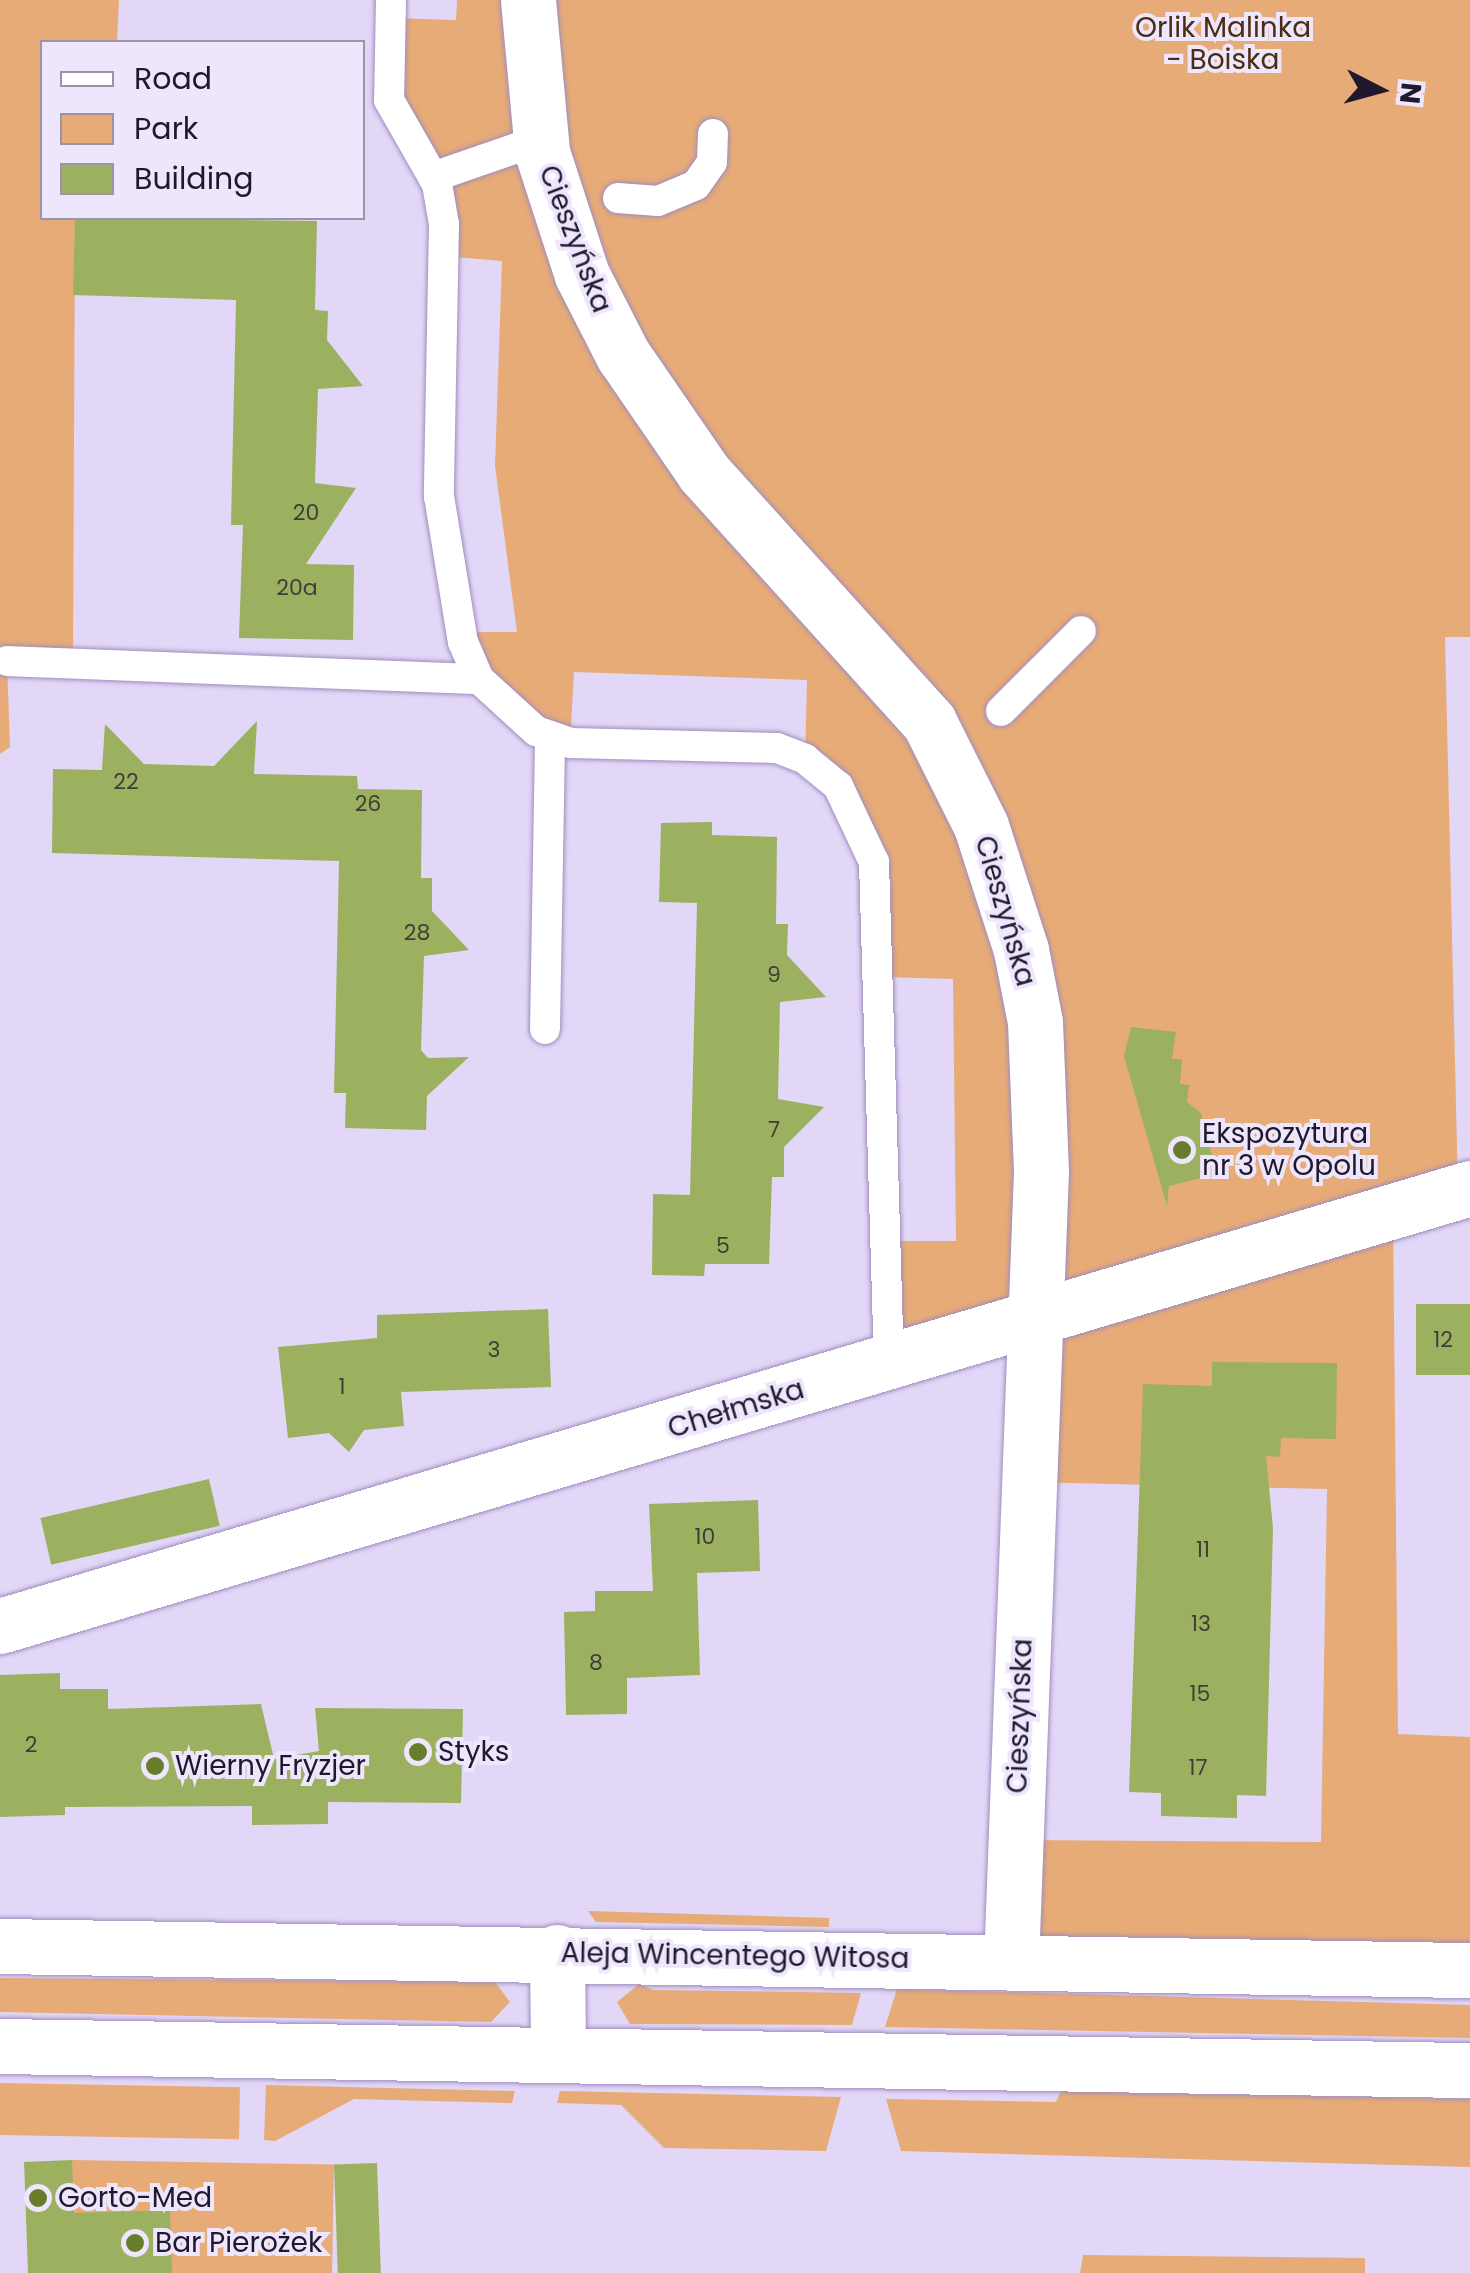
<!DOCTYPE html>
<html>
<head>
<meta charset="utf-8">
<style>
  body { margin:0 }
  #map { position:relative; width:1470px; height:2273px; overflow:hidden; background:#e2d7f7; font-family:Poppins,sans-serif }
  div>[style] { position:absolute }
  .green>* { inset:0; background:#e7ab77; transform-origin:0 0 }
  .building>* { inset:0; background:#9bb160; transform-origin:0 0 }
  .roads { filter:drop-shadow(0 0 2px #9f8cbf) drop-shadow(0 0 2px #9f8cbf) }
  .service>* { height:30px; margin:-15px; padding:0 15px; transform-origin:15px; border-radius:15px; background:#fff }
  .minor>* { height:55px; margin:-27.5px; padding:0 27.5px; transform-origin:27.5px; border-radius:27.5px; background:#fff }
  .tertiary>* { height:55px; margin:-27.5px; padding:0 27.5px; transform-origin:27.5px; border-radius:27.5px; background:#fff }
  .dots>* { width:28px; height:28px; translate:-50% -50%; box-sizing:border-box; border:5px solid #ede6fc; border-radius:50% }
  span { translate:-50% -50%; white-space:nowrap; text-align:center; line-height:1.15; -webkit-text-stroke:8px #ede6fc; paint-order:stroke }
  .number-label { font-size:22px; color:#3f3e39 }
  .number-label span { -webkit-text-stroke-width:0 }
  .park-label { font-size:28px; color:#492e14 }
  .street-label { font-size:28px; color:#20182c }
  .poi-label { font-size:28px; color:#20182c }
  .left { translate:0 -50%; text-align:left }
  .legend { position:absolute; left:40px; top:40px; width:325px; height:180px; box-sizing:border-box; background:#ede6fc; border:2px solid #9b94a9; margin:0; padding:12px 18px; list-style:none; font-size:30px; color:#20182c }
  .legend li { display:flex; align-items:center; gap:20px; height:50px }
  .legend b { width:50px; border:2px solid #9b94a9 }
  .north { position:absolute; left:1330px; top:40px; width:100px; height:100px; -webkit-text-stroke:8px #ede6fc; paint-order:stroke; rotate:96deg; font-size:28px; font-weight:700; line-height:40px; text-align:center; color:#20182c }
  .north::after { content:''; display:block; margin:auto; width:35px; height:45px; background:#20182c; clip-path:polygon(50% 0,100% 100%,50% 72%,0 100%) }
</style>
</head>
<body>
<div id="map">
  <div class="green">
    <div style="clip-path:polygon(0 0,119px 0,117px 42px,42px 42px,42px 218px,75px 218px,73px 664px,7px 661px,10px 747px,0 754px)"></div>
    <div style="clip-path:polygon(457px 0,1470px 0,1470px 637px,1445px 637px,1458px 1191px,1393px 1212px,1398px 1734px,1470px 1737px,1470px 1970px,1011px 1962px,1016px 1840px,1321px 1842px,1327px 1489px,1028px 1482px,1034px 1320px,889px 1363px,887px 1241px,956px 1241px,953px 979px,883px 977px,874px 862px,805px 759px,807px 680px,574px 672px,570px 743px,536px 731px,462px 632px,517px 632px,495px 466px,502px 261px,443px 256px,405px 132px,391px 18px,456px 20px)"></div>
    <div style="clip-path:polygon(588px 1911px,829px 1918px,829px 1927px,596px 1922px)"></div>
    <div style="clip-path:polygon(0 1978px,495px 1982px,510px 2002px,491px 2022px,0 2012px)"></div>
    <div style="clip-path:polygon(639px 1984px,653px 1990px,861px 1993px,852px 2025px,630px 2024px,617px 2002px)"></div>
    <div style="clip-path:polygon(897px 1989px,1470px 2005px,1470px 2038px,885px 2027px)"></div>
    <div style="left:0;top:2083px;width:240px;height:52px;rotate:1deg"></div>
    <div style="clip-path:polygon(266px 2085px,515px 2091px,512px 2103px,354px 2099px,275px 2141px,264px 2140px)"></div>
    <div style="clip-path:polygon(560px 2091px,841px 2097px,826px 2151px,664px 2148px,621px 2105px,557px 2103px)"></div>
    <div style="clip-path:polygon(1061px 2091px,1470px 2099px,1470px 2167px,901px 2151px,886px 2099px,1056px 2102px)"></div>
    <div style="left:72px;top:2160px;width:262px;height:113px;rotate:1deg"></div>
    <div style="clip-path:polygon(1083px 2255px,1365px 2258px,1365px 2273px,1080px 2273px)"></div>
  </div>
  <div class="building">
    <div style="clip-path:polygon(75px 218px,317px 221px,315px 310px,328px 311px,327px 340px,363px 386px,318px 389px,315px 483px,356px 488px,306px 564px,354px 565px,353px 640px,239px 638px,243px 525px,231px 525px,236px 300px,73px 295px)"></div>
    <div style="clip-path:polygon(257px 721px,254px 774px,357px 776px,358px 789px,422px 790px,421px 878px,432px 878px,432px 911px,469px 950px,424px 956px,421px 1050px,428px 1058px,469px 1057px,427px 1096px,426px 1130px,345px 1128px,346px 1093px,334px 1093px,339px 861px,52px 853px,53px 769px,102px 770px,105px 724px,144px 764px,214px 766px)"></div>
    <div style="clip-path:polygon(712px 822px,712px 835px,777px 837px,776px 924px,788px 924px,787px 955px,826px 997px,780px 1002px,778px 1099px,824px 1107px,784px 1147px,784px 1177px,772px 1177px,769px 1264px,705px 1264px,704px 1276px,652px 1275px,653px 1194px,690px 1195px,697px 903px,659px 902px,661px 823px)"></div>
    <div style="clip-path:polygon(1131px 1027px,1176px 1032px,1172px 1059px,1182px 1059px,1180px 1084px,1189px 1085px,1187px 1102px,1201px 1113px,1217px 1174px,1169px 1186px,1167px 1206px,1124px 1056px)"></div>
    <div style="left:1470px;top:1304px;width:71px;height:54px;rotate:90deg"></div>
    <div style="clip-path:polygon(548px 1309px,551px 1387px,401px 1392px,404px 1426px,364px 1430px,349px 1452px,329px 1433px,288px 1438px,278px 1347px,377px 1338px,377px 1315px)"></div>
    <div style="clip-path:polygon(1212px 1362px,1337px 1363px,1336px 1439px,1281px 1438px,1280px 1457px,1266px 1456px,1273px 1528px,1266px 1796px,1237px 1795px,1237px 1818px,1161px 1816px,1161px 1793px,1129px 1792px,1143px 1384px,1212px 1386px)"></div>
    <div style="left:209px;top:1479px;width:48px;height:173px;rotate:77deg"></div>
    <div style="clip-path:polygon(758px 1500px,760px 1571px,697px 1573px,700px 1675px,627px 1678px,627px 1714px,566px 1715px,564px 1612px,595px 1611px,595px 1591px,653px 1591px,649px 1504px)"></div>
    <div style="clip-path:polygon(60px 1673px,60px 1689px,108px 1689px,108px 1709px,261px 1704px,274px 1759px,319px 1751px,315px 1708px,463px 1709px,461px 1803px,328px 1802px,328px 1824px,252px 1825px,252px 1806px,65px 1807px,65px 1815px,0 1817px,0 1675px)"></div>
    <div style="clip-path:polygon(72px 2160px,74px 2213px,170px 2210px,172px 2273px,28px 2273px,24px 2162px)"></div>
    <div style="left:377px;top:2163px;width:110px;height:43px;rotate:88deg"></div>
  </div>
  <div class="roads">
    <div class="service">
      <div style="left:391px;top:0;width:100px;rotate:91.1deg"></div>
      <div style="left:389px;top:100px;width:97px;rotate:60.3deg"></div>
      <div style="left:437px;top:184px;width:41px;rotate:80.1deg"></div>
      <div style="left:444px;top:224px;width:272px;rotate:91.1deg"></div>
      <div style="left:439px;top:496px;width:148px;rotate:80.7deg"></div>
      <div style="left:463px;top:642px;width:40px;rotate:66.6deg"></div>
      <div style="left:479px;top:679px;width:77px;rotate:42.4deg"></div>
      <div style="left:536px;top:731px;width:36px;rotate:19deg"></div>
      <div style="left:570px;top:743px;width:207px;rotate:1.4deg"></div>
      <div style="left:777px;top:748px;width:30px;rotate:21deg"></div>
      <div style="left:805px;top:759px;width:43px;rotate:39.3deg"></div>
      <div style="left:838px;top:786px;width:84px;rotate:64.7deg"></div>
      <div style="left:874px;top:862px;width:501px;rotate:88.29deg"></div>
      <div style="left:433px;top:177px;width:113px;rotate:-19.1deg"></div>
      <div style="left:618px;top:198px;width:40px;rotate:4.3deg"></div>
      <div style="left:658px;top:201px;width:41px;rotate:-22.8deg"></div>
      <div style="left:696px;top:185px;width:28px;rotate:-55deg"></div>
      <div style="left:712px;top:162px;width:28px;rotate:-88deg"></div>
      <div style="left:7px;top:661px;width:472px;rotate:2.2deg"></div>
      <div style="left:1001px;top:711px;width:113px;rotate:-45deg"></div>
      <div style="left:545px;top:1029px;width:293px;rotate:-89deg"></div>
    </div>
    <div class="minor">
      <div style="left:528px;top:0;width:153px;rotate:84.7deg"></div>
      <div style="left:542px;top:152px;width:129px;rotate:72deg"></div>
      <div style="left:582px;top:275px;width:90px;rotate:62.9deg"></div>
      <div style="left:623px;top:355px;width:143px;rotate:55.5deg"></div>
      <div style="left:704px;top:473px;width:336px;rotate:47.9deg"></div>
      <div style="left:929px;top:722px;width:116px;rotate:63.4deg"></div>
      <div style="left:981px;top:826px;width:130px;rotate:72.1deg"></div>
      <div style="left:1021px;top:950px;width:73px;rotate:79deg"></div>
      <div style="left:1035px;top:1022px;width:149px;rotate:87.7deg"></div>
      <div style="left:1041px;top:1171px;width:792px;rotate:92.17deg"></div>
      <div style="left:0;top:1626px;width:1534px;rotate:-16.59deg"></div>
    </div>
    <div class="tertiary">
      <div style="left:0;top:1946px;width:1470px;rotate:0.94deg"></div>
      <div style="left:557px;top:1952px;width:101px;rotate:89.4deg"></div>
      <div style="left:0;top:2046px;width:1470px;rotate:0.94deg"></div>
    </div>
  </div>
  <div class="dots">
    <div style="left:1182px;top:1150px;background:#687c2c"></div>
    <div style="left:418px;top:1752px;background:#687c2c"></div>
    <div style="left:155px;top:1766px;background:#687c2c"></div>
    <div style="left:38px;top:2198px;background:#687c2c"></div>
    <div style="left:135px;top:2243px;background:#687c2c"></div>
  </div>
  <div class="number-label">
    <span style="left:306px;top:513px">20</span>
    <span style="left:297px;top:588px">20a</span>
    <span style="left:126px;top:782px">22</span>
    <span style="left:368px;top:804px">26</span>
    <span style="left:417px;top:933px">28</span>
    <span style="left:774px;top:975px">9</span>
    <span style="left:774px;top:1130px">7</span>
    <span style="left:723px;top:1246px">5</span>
    <span style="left:1443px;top:1340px">12</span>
    <span style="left:494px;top:1350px">3</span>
    <span style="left:342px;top:1387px">1</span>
    <span style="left:705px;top:1537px">10</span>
    <span style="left:1203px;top:1550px">11</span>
    <span style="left:1201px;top:1624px">13</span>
    <span style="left:596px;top:1663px">8</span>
    <span style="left:1200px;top:1694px">15</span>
    <span style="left:31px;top:1745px">2</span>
    <span style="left:1198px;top:1768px">17</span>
  </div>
  <div class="park-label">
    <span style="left:1223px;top:44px">Orlik Malinka<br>- Boiska</span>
  </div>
  <div class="street-label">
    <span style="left:575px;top:239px;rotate:69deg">Cieszyńska</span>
    <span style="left:1005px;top:911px;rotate:74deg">Cieszyńska</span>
    <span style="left:736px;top:1409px;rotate:-17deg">Chełmska</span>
    <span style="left:1020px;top:1716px;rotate:-88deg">Cieszyńska</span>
    <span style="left:735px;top:1956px;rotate:1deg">Aleja Wincentego Witosa</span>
  </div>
  <div class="poi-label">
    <span class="left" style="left:1202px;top:1150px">Ekspozytura<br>nr 3 w Opolu</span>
    <span class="left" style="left:438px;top:1752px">Styks</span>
    <span class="left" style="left:175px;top:1766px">Wierny Fryzjer</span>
    <span class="left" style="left:58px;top:2198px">Gorto-Med</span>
    <span class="left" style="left:155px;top:2243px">Bar Pierożek</span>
  </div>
  <ul class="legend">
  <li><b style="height:12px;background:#fff"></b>Road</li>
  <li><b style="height:28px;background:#e7ab77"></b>Park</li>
  <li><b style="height:28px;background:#9bb160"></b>Building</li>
  </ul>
  <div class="north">N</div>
</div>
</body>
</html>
